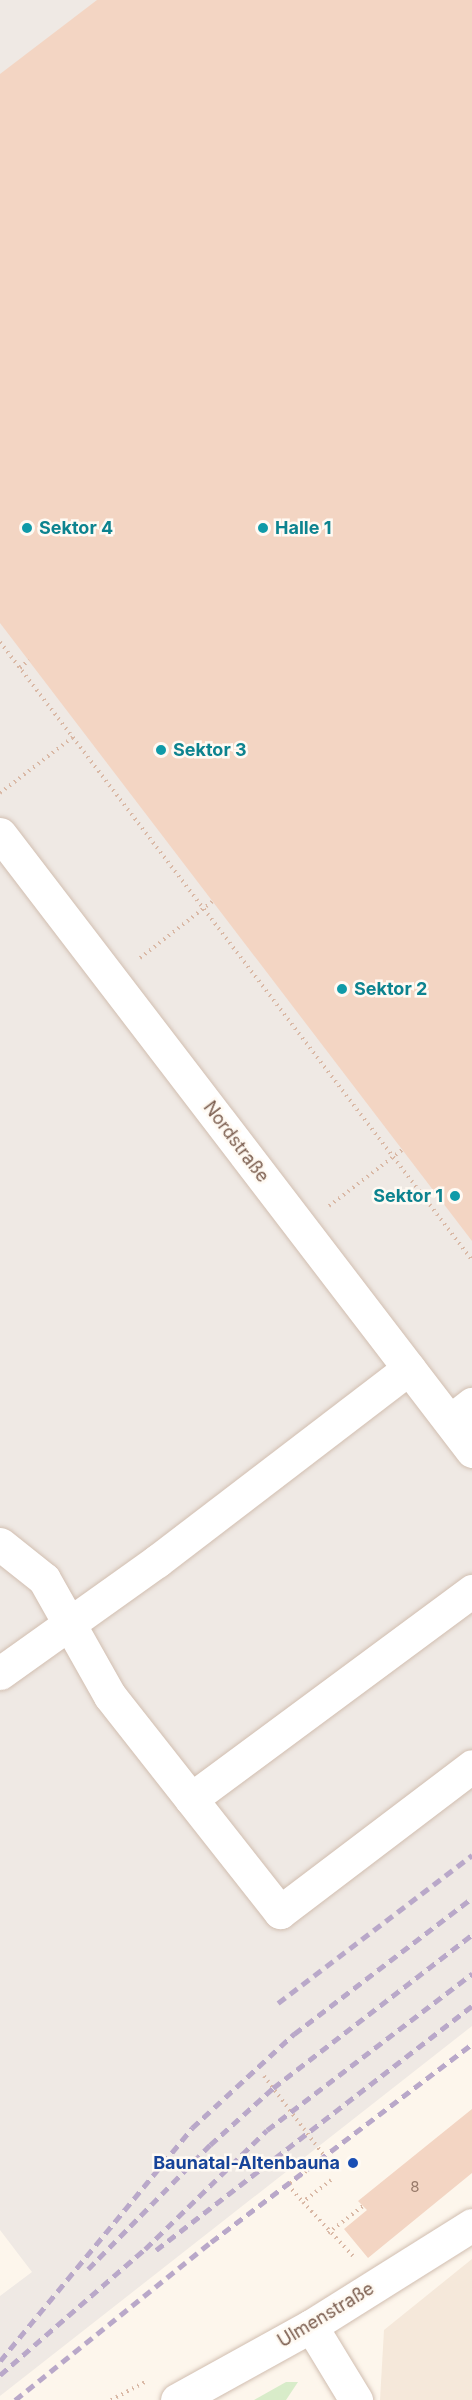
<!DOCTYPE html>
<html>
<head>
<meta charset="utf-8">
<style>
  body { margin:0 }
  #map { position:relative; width:472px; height:2400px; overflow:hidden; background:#fdf6ec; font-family:Inter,sans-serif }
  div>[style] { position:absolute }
  .residential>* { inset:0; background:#f5e8da }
  .industrial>* { inset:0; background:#efe9e4 }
  .green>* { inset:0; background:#d8ecc9 }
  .building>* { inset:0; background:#f3d5c3 }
  .path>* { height:4px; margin-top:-2px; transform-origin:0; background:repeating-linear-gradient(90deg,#d9b8a5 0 1.5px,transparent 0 6px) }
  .roads { filter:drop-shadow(0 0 2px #d1beb0) drop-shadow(0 0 2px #d1beb0) }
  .minor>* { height:33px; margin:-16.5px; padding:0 16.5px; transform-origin:16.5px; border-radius:16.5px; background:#fff }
  .rail>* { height:4.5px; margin-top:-2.25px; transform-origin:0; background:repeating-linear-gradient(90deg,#b9a8c9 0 9px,transparent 0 15px) }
  .dots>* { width:16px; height:16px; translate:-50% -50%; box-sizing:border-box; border:3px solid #fffaf3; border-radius:50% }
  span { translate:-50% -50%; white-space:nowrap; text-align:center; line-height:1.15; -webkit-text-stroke:5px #fffaf3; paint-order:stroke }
  .number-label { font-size:15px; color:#987a6a }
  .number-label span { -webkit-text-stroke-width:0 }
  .culture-label { font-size:18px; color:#0d838f; font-weight:700 }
  .left { translate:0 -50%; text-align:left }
  .right { translate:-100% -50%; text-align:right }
  .street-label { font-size:18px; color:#7a5c4d }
  .transit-label { font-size:18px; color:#164399; font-weight:700 }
</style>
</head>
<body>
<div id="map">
  <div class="residential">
    <div style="clip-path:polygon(472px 2259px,472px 2400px,380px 2400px,384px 2330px)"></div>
  </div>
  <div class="industrial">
    <div style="clip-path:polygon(0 0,472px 0,472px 2026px,0 2396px,0 2296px,32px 2272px,0 2230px)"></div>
  </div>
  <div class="green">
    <div style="clip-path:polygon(286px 2382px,298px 2382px,286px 2400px,254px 2400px)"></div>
  </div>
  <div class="building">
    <div style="clip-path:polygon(97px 0,472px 0,472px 1241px,0 623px,0 74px)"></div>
    <div style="clip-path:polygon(472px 2109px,472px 2173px,368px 2258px,344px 2229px,367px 2210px,358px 2201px)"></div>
  </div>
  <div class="path">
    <div style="left:0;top:642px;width:778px;rotate:52.63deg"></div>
    <div style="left:20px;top:668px;width:12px;rotate:-42deg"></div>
    <div style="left:0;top:793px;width:92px;rotate:-37.5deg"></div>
    <div style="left:140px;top:958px;width:93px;rotate:-38deg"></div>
    <div style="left:329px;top:1206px;width:92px;rotate:-37.5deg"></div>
    <div style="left:264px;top:2076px;width:101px;rotate:53deg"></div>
    <div style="left:325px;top:2157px;width:46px;rotate:142.9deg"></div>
    <div style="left:288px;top:2185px;width:23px;rotate:49deg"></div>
    <div style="left:331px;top:2180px;width:36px;rotate:142deg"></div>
    <div style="left:303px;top:2202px;width:75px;rotate:47.2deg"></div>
    <div style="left:328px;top:2233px;width:44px;rotate:-37.6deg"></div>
    <div style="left:111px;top:2400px;width:38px;rotate:-28deg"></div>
  </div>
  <div class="roads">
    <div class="minor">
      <div style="left:0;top:834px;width:777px;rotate:52.58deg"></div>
      <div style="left:450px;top:1421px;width:28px;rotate:-38deg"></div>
      <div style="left:0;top:1544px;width:56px;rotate:38.5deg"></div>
      <div style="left:44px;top:1579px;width:134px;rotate:60.6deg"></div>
      <div style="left:110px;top:1696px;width:131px;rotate:51.8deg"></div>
      <div style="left:191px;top:1799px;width:350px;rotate:-36.5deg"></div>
      <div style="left:0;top:1673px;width:193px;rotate:-35.5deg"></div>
      <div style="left:157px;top:1561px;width:317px;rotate:-37.4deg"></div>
      <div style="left:191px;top:1799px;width:144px;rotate:51.8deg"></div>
      <div style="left:280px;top:1912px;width:241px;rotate:-37.2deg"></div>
      <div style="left:311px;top:2326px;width:87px;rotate:58.7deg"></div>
      <div style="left:177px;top:2400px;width:153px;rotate:-28.9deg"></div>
      <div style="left:311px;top:2326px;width:190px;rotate:-32.1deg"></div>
    </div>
  </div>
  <div class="rail">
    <div style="left:278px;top:2003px;width:244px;rotate:-37.3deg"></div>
    <div style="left:156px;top:2250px;width:399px;rotate:-37.7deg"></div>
    <div style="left:88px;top:2269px;width:174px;rotate:-45.5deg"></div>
    <div style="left:210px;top:2145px;width:85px;rotate:-42.1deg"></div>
    <div style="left:273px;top:2088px;width:251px;rotate:-37.6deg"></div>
    <div style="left:0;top:2361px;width:302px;rotate:-50.5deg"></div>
    <div style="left:192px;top:2128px;width:139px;rotate:-42.7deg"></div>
    <div style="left:294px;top:2034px;width:224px;rotate:-37.4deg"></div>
    <div style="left:0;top:2375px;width:192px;rotate:-41deg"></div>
    <div style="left:145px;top:2249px;width:170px;rotate:-44.3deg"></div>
    <div style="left:267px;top:2130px;width:258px;rotate:-37.3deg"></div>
    <div style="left:15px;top:2400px;width:252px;rotate:-38.9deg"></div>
    <div style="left:211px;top:2242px;width:328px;rotate:-37.2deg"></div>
  </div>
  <div class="dots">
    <div style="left:27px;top:528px;background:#0f9aa8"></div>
    <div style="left:263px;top:528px;background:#0f9aa8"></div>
    <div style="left:161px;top:750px;background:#0f9aa8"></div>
    <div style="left:342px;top:989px;background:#0f9aa8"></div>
    <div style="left:455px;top:1196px;background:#0f9aa8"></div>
    <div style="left:353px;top:2163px;background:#1a4fb4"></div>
  </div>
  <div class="number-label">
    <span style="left:415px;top:2187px">8</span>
  </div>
  <div class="culture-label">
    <span class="left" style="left:39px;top:528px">Sektor 4</span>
    <span class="left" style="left:275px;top:528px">Halle 1</span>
    <span class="left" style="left:173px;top:750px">Sektor 3</span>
    <span class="left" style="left:354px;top:989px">Sektor 2</span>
    <span class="right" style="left:443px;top:1196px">Sektor 1</span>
  </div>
  <div class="street-label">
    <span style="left:236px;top:1142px;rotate:53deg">Nordstraße</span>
    <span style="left:326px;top:2315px;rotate:-31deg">Ulmenstraße</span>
  </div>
  <div class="transit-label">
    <span class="right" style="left:340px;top:2163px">Baunatal-Altenbauna</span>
  </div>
</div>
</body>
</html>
